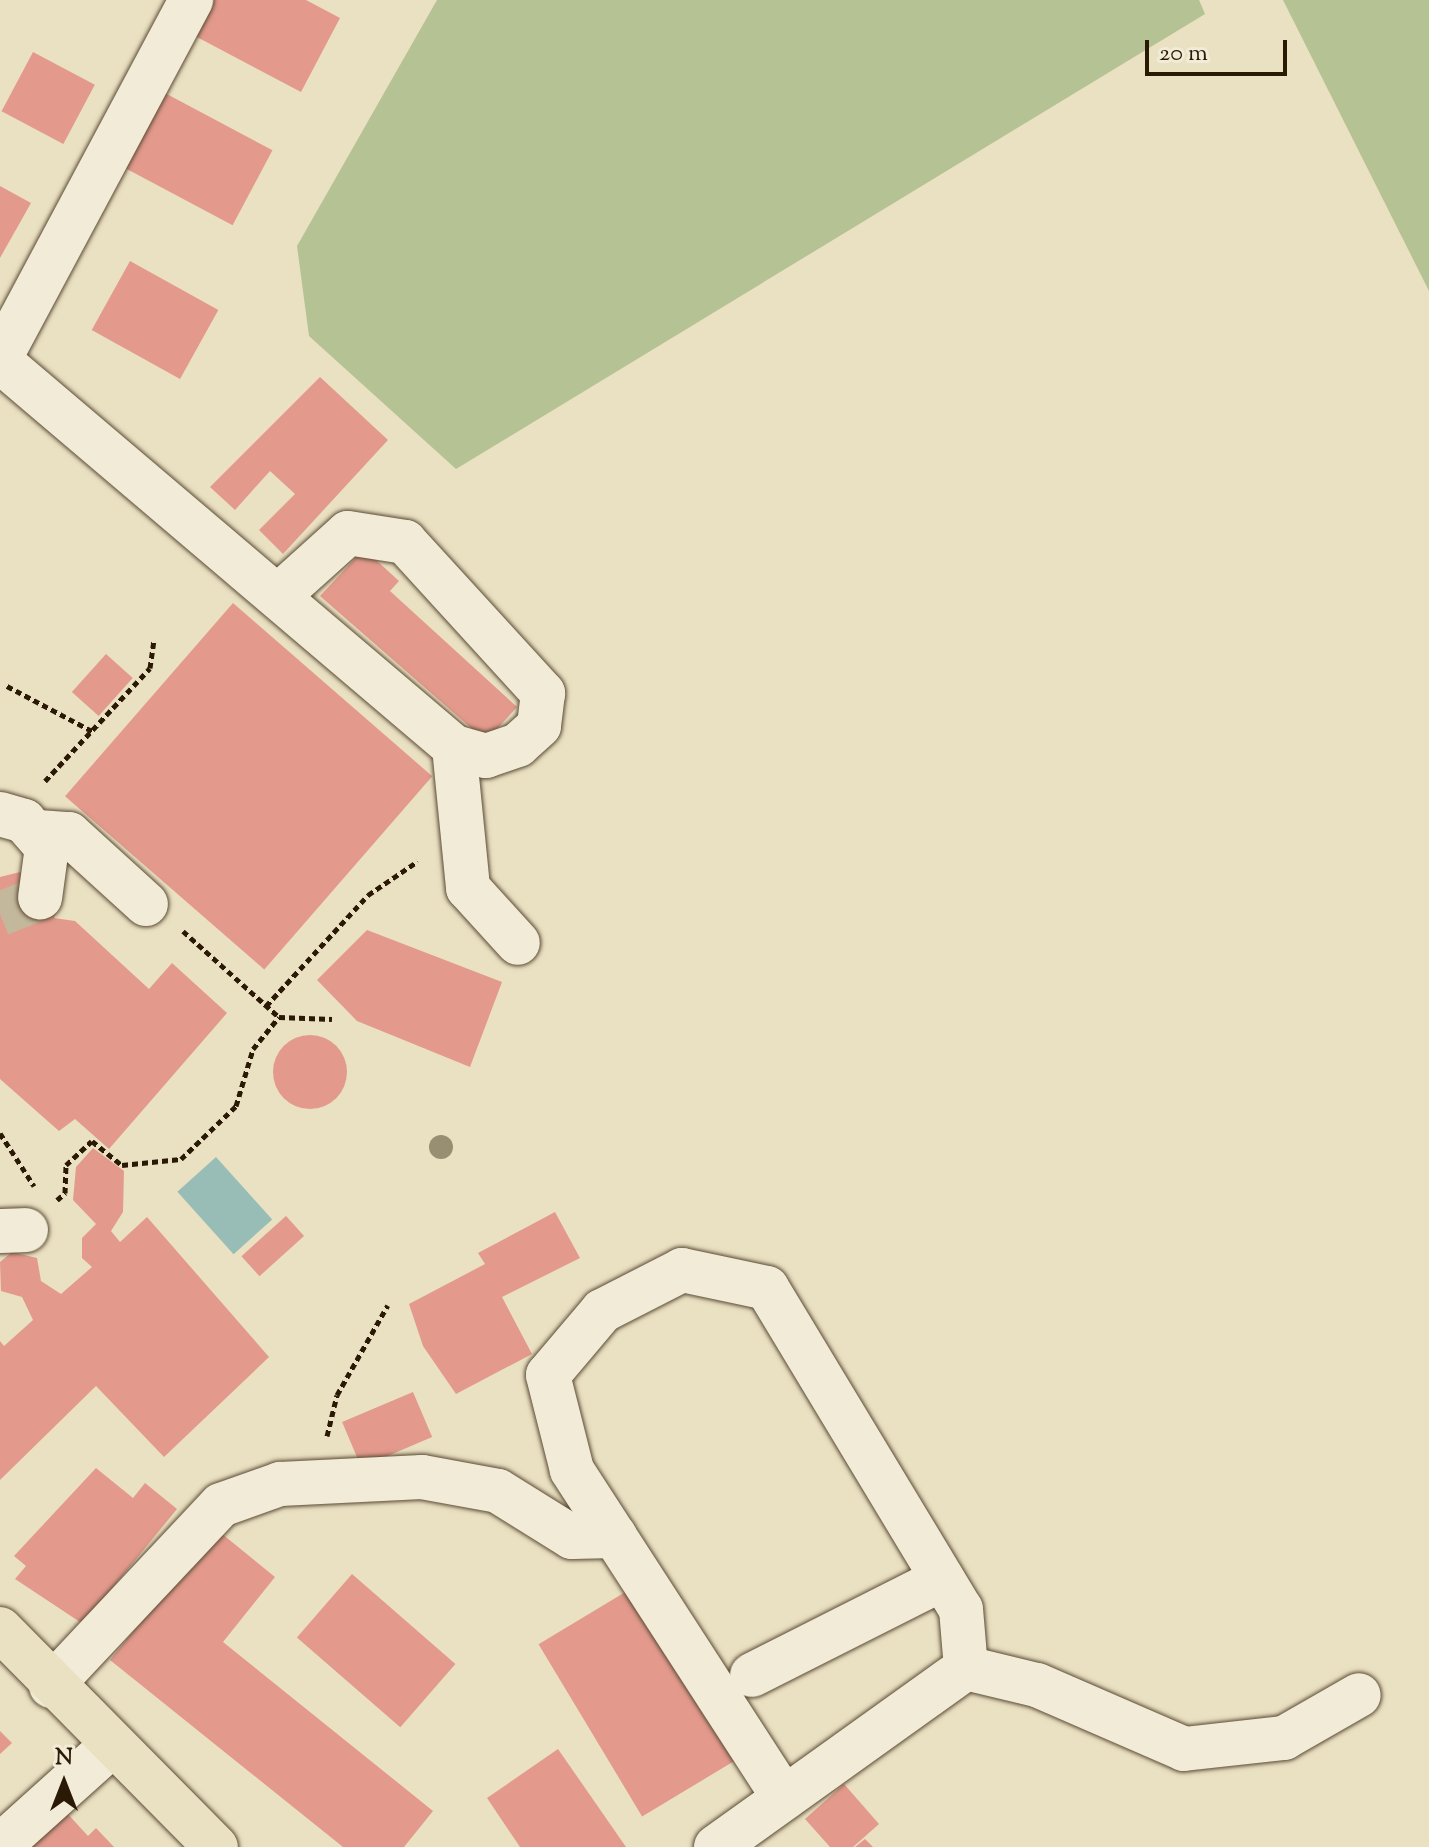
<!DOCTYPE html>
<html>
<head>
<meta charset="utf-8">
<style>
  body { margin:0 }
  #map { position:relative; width:1429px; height:1847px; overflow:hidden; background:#eae0c2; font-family:"Sorts Mill Goudy",serif }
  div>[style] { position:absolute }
  .green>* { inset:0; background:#b5c294 }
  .water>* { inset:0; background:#98bdb7; transform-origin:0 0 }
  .building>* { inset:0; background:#e39a8d; transform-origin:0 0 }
  .round { border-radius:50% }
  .minor-tunnel>* { height:44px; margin-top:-22px; transform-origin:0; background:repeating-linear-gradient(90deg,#c4b89c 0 44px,transparent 0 66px) }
  .path>* { height:5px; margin-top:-2.5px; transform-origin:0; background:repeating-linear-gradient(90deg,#2a1905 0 6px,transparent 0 10px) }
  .roads { filter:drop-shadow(0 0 2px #5a4b34) drop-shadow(0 0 2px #5a4b34) }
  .minor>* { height:44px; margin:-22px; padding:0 22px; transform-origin:22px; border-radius:22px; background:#f1ebd7 }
  .major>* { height:44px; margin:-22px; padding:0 22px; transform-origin:22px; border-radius:22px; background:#eae0c2 }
  .trees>* { width:24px; height:24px; margin:-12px; border-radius:50%; background:#988f72 }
  span { translate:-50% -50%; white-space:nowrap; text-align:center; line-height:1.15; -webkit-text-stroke:6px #f1ebd7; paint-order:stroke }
  .north { position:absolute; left:24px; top:1743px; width:80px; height:80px; -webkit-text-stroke:6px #f1ebd7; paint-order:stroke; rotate:0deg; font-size:22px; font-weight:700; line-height:32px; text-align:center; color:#2a1905 }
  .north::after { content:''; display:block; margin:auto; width:28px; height:36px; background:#2a1905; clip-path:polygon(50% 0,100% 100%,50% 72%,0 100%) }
  .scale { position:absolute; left:1145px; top:40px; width:142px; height:36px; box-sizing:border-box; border:4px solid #2a1905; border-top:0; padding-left:10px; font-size:24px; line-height:28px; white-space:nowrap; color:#2a1905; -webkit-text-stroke:6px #f1ebd7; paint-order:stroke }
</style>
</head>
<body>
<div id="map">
  <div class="green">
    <div style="clip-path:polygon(437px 0,1199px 0,1205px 14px,456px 469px,309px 336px,297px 246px)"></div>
    <div style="clip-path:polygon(1283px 0,1429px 0,1429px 291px)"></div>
  </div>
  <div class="water">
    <div style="left:216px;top:1157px;width:84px;height:52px;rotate:48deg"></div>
  </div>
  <div class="building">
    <div style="clip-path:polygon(214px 0,306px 0,340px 18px,301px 92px,195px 36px)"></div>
    <div style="left:33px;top:52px;width:70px;height:67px;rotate:28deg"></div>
    <div style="left:163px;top:92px;width:124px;height:85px;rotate:28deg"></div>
    <div style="clip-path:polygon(0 186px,31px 203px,0 258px)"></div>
    <div style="left:130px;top:261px;width:101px;height:79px;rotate:29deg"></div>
    <div style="clip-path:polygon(320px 377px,388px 440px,283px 554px,259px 530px,295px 494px,270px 471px,235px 510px,210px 487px)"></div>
    <div style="clip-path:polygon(364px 549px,399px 581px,390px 591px,517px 707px,486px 741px,320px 596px)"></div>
    <div style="left:233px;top:603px;width:264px;height:256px;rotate:41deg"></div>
    <div style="left:106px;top:654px;width:36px;height:51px;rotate:42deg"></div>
    <div style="clip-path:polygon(20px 872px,59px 905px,54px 918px,75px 921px,149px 989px,172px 963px,227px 1013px,109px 1149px,75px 1119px,59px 1131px,0 1079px,0 877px)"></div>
    <div style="clip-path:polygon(367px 930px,502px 982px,470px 1067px,357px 1021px,317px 980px)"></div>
    <div class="round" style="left:273px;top:1035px;width:74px;height:74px"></div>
    <div style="clip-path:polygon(93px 1148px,124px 1171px,123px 1212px,111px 1231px,120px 1242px,147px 1217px,269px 1357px,164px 1457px,96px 1386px,0 1480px,0 1341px,4px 1346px,33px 1320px,22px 1297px,1px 1291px,0 1262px,12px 1252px,37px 1258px,41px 1281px,61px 1294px,92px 1267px,82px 1258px,82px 1238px,96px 1224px,73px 1200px,76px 1167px)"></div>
    <div style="clip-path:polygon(555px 1212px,580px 1258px,502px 1297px,532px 1354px,456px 1394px,423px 1346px,409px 1304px,485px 1264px,478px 1253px)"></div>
    <div style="left:286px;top:1216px;width:27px;height:60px;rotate:48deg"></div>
    <div style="left:413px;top:1392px;width:49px;height:77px;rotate:67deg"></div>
    <div style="clip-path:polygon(96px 1468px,133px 1498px,145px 1483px,177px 1509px,83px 1624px,15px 1579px,26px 1566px,14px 1556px)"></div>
    <div style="clip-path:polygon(216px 1529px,275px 1577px,223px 1642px,433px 1811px,404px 1847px,343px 1847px,110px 1660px)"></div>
    <div style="left:352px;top:1574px;width:137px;height:84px;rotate:41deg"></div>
    <div style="left:632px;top:1588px;width:201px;height:109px;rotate:59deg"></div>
    <div style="clip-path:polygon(0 1731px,12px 1743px,0 1754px)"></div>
    <div style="clip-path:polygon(558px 1749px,626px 1847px,520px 1847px,487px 1798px)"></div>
    <div style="clip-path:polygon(844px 1784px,879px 1824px,853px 1847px,830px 1847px,805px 1819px)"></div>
    <div style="clip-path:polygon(66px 1812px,88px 1836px,96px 1828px,114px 1847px,27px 1847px)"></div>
    <div style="clip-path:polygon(865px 1839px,873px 1847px,855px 1847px)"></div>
  </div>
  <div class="minor-tunnel">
    <div style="left:0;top:914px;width:43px;rotate:-21.8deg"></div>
  </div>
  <div class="path">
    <div style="left:7px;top:686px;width:98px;rotate:27.9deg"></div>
    <div style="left:45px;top:781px;width:154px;rotate:-47.1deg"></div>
    <div style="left:150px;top:668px;width:29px;rotate:-82deg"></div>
    <div style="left:183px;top:931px;width:129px;rotate:41.9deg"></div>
    <div style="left:279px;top:1017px;width:53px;rotate:2.2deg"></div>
    <div style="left:266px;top:1006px;width:151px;rotate:-47.4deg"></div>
    <div style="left:368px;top:895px;width:60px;rotate:-34.2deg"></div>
    <div style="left:0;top:1133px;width:63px;rotate:57.3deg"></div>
    <div style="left:57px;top:1200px;width:11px;rotate:-41deg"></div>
    <div style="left:65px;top:1193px;width:28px;rotate:-88deg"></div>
    <div style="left:66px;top:1165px;width:35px;rotate:-43deg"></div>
    <div style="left:92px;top:1141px;width:38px;rotate:39deg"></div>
    <div style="left:122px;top:1165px;width:59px;rotate:-5.8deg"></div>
    <div style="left:181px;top:1159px;width:76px;rotate:-43.9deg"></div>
    <div style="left:236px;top:1106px;width:59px;rotate:-73.4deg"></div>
    <div style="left:253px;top:1049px;width:41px;rotate:-50.9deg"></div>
    <div style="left:327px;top:1436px;width:42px;rotate:-76.3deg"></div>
    <div style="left:337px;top:1395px;width:103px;rotate:-60.5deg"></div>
  </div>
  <div class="roads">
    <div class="minor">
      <div style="left:0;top:358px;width:406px;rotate:-61.9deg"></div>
      <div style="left:0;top:361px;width:596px;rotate:40.37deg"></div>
      <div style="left:454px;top:747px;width:142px;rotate:84.3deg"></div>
      <div style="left:468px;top:888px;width:74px;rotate:47.7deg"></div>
      <div style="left:278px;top:596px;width:94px;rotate:-42deg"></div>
      <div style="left:348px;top:533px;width:58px;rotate:9deg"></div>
      <div style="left:405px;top:542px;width:205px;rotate:47.6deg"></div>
      <div style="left:543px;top:693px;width:33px;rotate:97deg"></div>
      <div style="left:539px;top:726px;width:28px;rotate:138deg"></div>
      <div style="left:518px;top:745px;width:34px;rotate:161deg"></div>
      <div style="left:486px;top:756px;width:33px;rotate:-164deg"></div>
      <div style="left:0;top:814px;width:25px;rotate:16deg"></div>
      <div style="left:24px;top:821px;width:35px;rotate:49deg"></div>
      <div style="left:47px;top:847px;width:51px;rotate:97.8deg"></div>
      <div style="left:38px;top:832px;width:31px;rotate:4deg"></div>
      <div style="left:69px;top:834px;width:104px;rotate:42.3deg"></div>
      <div style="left:0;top:1231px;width:26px;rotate:-2deg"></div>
      <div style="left:752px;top:1675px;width:213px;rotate:-26.8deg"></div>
      <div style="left:51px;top:1686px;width:248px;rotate:-46.8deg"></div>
      <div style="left:221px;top:1505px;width:63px;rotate:-19.6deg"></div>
      <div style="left:280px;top:1484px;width:142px;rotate:-2.8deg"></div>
      <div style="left:422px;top:1477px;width:77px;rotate:10.4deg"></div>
      <div style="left:498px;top:1491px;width:87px;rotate:31.9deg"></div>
      <div style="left:572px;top:1537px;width:43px;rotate:-1.3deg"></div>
      <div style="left:784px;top:1798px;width:391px;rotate:-122.9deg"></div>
      <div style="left:572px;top:1470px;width:98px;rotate:-104.2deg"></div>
      <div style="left:548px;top:1375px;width:84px;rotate:-49.8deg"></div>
      <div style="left:602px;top:1311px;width:90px;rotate:-27.1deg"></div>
      <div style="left:682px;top:1270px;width:87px;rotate:12deg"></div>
      <div style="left:767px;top:1288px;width:375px;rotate:58.9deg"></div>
      <div style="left:961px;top:1609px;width:59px;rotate:85.2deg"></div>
      <div style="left:0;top:1846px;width:149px;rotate:-42deg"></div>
      <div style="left:716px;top:1847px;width:307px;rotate:-35.6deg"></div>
      <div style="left:966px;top:1668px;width:73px;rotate:13.5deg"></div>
      <div style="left:1037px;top:1685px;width:160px;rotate:23.5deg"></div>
      <div style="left:1184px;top:1749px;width:101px;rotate:-6.3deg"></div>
      <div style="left:1284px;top:1738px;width:86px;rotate:-29.8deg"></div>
    </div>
    <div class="major">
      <div style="left:0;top:1629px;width:307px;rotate:45.3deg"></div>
    </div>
  </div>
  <div class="trees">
    <div style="left:441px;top:1147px"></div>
  </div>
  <div class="north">N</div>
  <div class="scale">20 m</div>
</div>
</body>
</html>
